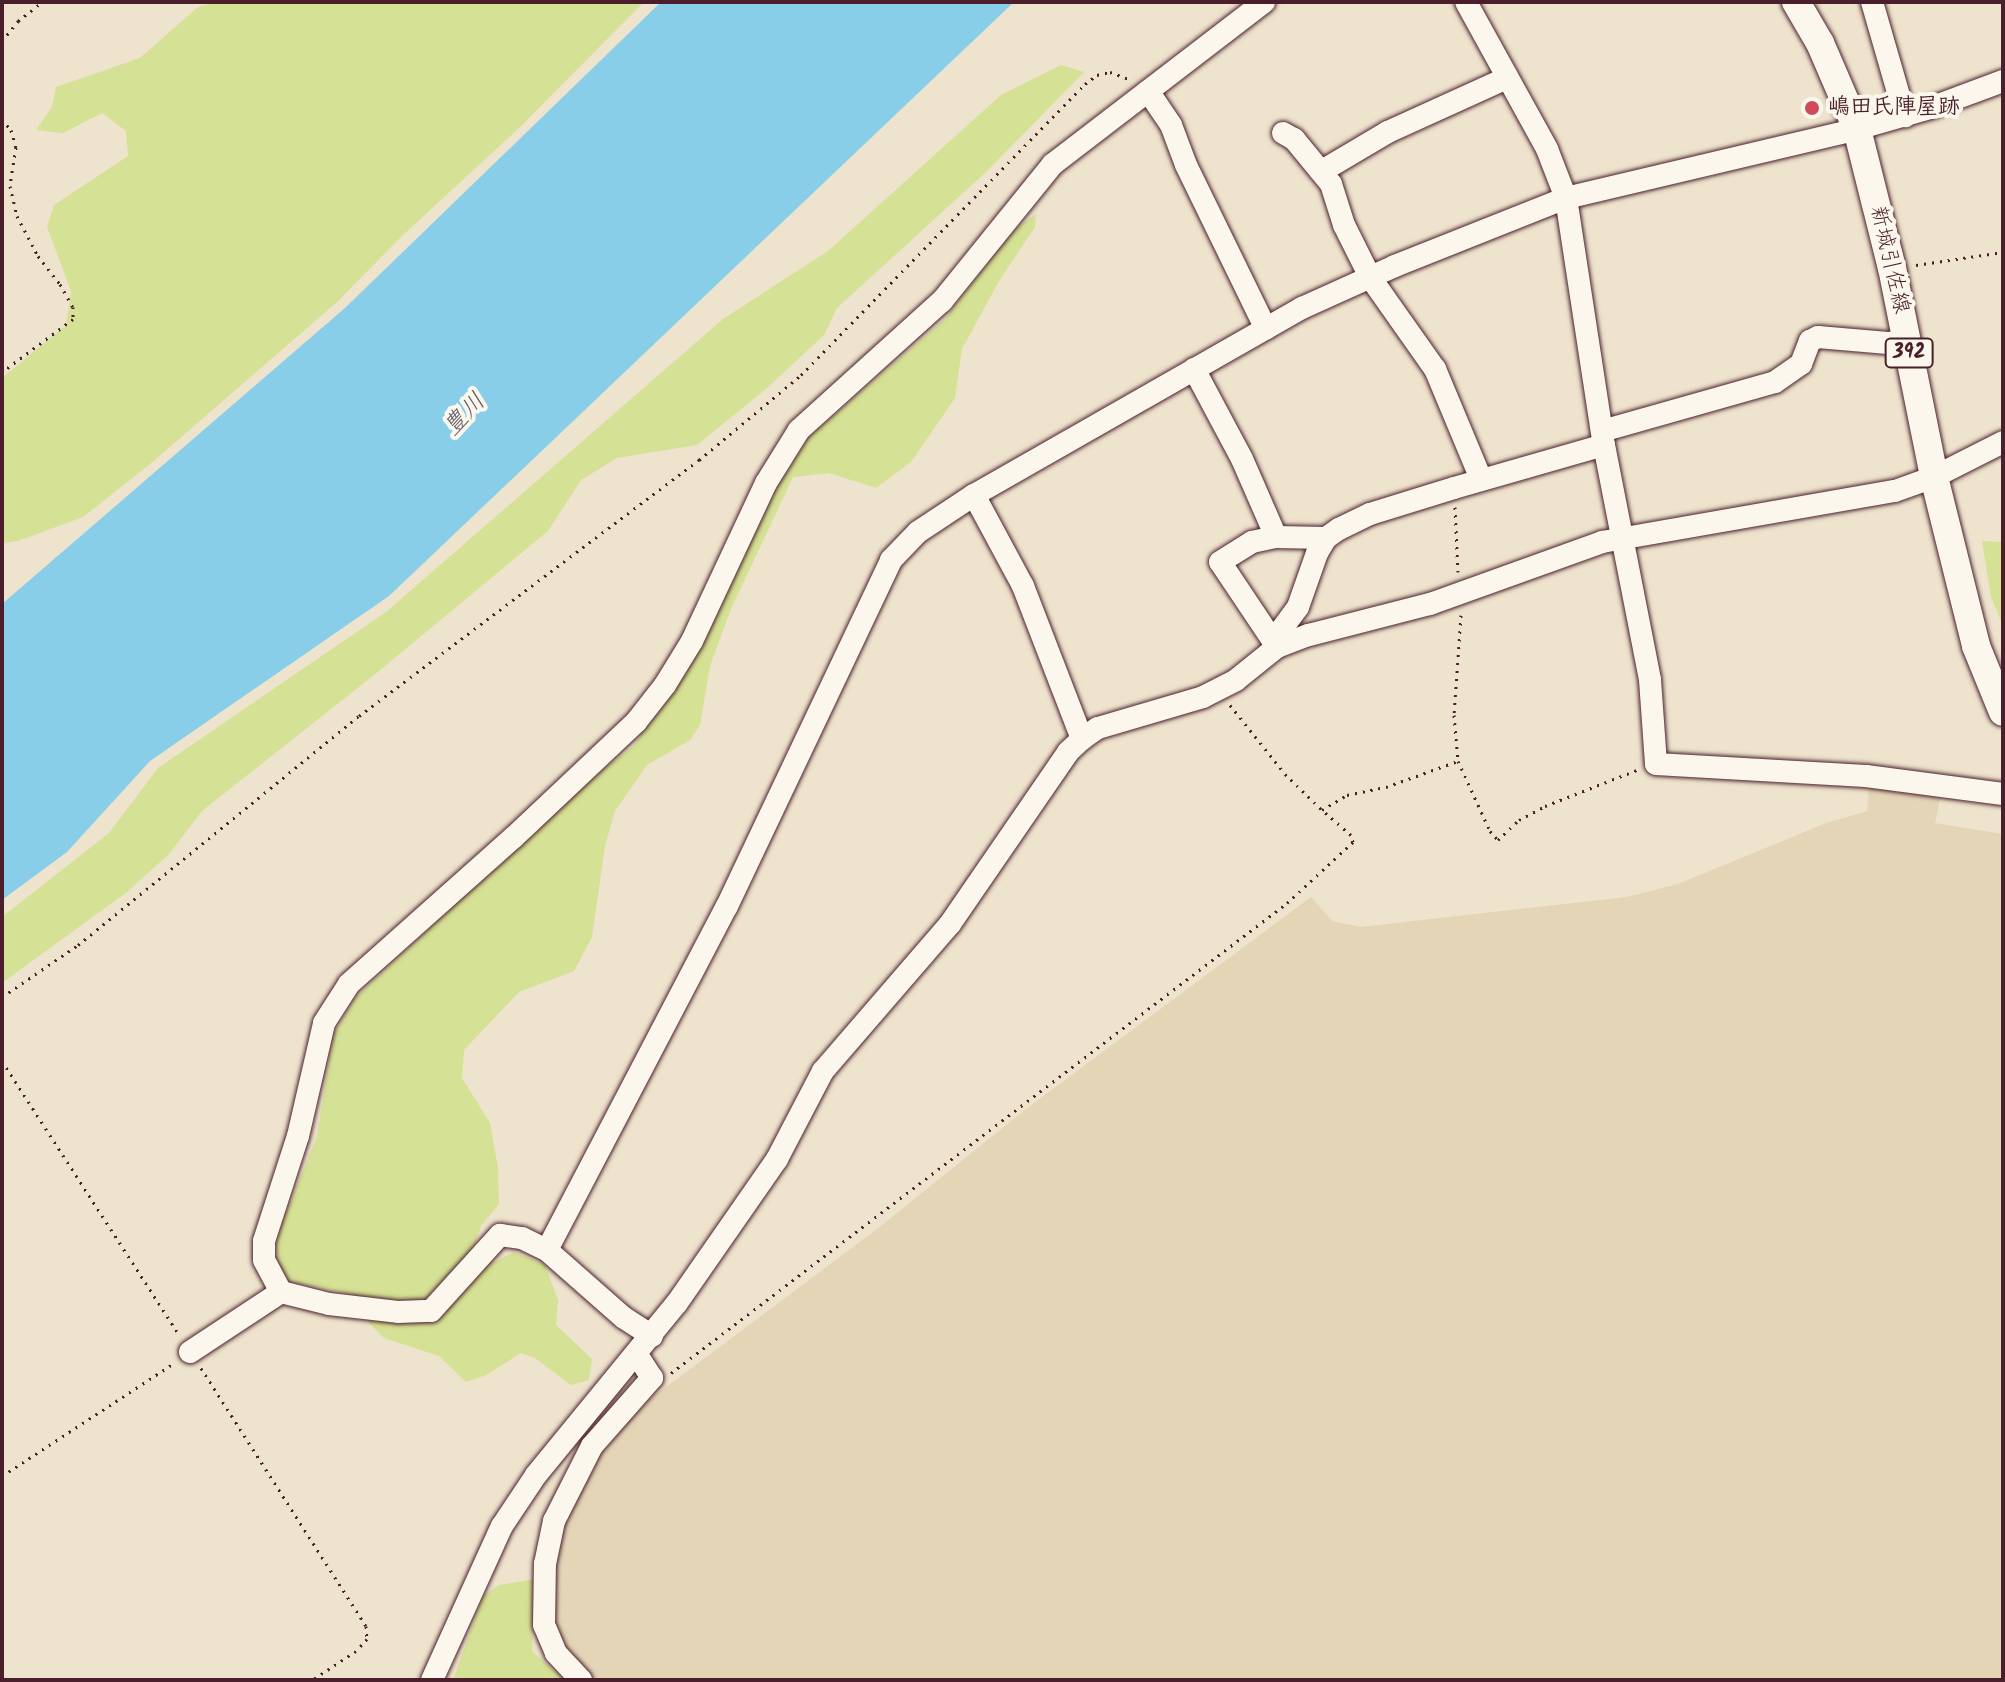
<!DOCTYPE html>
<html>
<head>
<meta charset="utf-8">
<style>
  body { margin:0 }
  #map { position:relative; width:2005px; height:1682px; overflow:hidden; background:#eee3cd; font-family:Kalam,"Klee One",sans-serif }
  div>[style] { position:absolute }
  .built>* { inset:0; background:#e5d5b7 }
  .green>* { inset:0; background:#d5e194 }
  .water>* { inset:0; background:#88cee9 }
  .path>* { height:3px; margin-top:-1.5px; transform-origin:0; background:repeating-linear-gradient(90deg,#4a1f2b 0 2px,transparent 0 8px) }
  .roads { filter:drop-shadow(0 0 2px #4a1f2b) drop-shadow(0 0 2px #4a1f2b) }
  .minor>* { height:22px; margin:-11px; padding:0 11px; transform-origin:11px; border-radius:11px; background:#fbf7ec }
  .major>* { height:28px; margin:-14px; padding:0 14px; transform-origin:14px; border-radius:14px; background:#fbf7ec }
  .dots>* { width:22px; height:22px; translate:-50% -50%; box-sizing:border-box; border:4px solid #fbf7ec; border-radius:50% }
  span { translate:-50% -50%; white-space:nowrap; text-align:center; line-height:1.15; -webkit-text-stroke:8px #fbf7ec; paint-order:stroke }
  .shield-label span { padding:2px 6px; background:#fbf7ec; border:2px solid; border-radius:6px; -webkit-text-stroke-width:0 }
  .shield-label { font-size:20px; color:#4a1f2b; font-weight:700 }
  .poi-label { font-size:22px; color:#4a1f2b; font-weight:700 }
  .left { translate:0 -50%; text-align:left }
  .street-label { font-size:22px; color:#4a1f2b }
  .water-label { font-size:24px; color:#5d5464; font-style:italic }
  .frame { position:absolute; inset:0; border:4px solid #4a1f2b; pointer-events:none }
</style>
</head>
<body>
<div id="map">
  <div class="built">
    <div style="clip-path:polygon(1869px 786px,1941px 795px,1935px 823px,2003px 834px,2003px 1680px,595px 1680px,563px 1650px,553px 1627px,552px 1589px,560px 1525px,598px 1449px,622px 1420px,877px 1229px,1026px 1109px,1311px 897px,1332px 921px,1360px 927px,1627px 897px,1678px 884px,1826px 823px,1867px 811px)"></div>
  </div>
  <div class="green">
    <div style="clip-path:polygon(215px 2px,644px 2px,519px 128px,403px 235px,337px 302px,149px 465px,83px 517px,18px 541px,2px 543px,2px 378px,66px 325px,71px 291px,47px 227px,54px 205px,128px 156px,126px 131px,102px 113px,63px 133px,36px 130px,52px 107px,56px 87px,140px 58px,198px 7px)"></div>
    <div style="clip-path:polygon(1061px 65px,1084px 72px,986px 172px,837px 308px,824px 335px,767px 388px,697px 445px,617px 458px,581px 480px,548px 531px,374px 675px,202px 811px,169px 854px,127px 892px,2px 983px,2px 917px,109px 833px,158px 768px,386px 612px,723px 319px,828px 251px,1001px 95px)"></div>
    <div style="clip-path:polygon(1036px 214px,1035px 227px,999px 281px,962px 349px,955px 398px,911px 462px,876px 488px,829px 473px,793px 477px,730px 611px,710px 666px,700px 725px,690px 740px,647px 765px,615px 811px,605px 846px,592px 937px,574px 971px,519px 992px,464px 1050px,462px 1078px,490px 1123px,498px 1168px,499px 1204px,481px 1226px,473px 1249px,493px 1263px,514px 1252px,545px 1265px,558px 1300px,556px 1325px,592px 1359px,589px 1380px,571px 1385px,535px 1358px,521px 1353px,486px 1375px,466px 1382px,439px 1356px,384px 1338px,367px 1321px,364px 1297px,290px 1282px,278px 1270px,276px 1238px,317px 1136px,333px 1035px,355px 998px,580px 787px,634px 746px,709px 624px,795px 449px,945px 319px,1013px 230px)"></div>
    <div style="clip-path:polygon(1982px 541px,2003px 542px,2003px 626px,1991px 597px)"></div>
    <div style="clip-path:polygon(535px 1579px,532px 1651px,564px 1680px,453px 1680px,483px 1596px,499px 1585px)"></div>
  </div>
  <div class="water">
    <div style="clip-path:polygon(661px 2px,1014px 2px,389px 596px,150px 761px,67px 852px,2px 900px,2px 604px,345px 308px)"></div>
  </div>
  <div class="path">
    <div style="left:2px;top:41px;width:26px;rotate:-51deg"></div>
    <div style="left:18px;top:21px;width:31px;rotate:-38deg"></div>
    <div style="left:2px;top:119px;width:14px;rotate:51deg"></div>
    <div style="left:11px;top:130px;width:18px;rotate:74deg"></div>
    <div style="left:16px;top:147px;width:39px;rotate:99deg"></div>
    <div style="left:10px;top:186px;width:31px;rotate:77deg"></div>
    <div style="left:17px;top:216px;width:45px;rotate:62.3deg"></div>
    <div style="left:38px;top:256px;width:36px;rotate:52deg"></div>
    <div style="left:60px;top:284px;width:26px;rotate:61deg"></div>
    <div style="left:73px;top:307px;width:12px;rotate:90deg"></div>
    <div style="left:73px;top:319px;width:89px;rotate:143.3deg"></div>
    <div style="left:1916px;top:265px;width:88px;rotate:-8.5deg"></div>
    <div style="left:1455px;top:507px;width:65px;rotate:87.4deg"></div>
    <div style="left:1461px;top:615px;width:100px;rotate:94deg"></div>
    <div style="left:1454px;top:715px;width:46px;rotate:85deg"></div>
    <div style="left:1458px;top:761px;width:77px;rotate:65.4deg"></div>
    <div style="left:1490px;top:831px;width:12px;rotate:48deg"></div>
    <div style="left:1498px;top:840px;width:29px;rotate:-44deg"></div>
    <div style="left:1519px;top:820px;width:30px;rotate:-28deg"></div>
    <div style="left:1545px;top:806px;width:99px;rotate:-21.4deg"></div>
    <div style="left:1230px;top:705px;width:88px;rotate:51.4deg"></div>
    <div style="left:1285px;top:774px;width:52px;rotate:44.2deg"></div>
    <div style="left:1322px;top:810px;width:29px;rotate:-31deg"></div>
    <div style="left:1347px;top:795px;width:40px;rotate:-12deg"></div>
    <div style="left:1386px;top:787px;width:77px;rotate:-19.9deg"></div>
    <div style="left:2px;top:997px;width:92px;rotate:-34.4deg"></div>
    <div style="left:78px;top:945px;width:362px;rotate:-39.2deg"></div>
    <div style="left:359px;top:716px;width:426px;rotate:-37deg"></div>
    <div style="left:699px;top:460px;width:133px;rotate:-39.8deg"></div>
    <div style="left:801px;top:375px;width:407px;rotate:-45.7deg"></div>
    <div style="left:1085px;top:84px;width:15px;rotate:-37deg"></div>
    <div style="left:1097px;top:75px;width:13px;rotate:-13deg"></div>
    <div style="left:1110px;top:72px;width:20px;rotate:20deg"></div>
    <div style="left:2px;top:1061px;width:326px;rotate:57.1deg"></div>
    <div style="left:201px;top:1368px;width:306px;rotate:57.4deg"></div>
    <div style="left:366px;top:1626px;width:13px;rotate:86deg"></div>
    <div style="left:367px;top:1639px;width:16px;rotate:133deg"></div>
    <div style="left:356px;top:1651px;width:53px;rotate:146.6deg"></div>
    <div style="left:671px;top:1373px;width:775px;rotate:-37.34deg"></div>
    <div style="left:1287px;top:903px;width:90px;rotate:-42.7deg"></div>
    <div style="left:1353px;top:842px;width:7px;rotate:-106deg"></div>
    <div style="left:1351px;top:835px;width:38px;rotate:-139deg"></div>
    <div style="left:2px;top:1476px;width:206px;rotate:-33.3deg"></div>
  </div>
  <div class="roads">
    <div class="minor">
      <div style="left:1466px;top:2px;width:168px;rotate:61.1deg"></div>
      <div style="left:1547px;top:149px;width:53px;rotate:68.8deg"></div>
      <div style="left:1566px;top:198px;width:250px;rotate:81.3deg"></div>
      <div style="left:1604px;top:445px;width:239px;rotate:78.9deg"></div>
      <div style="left:1650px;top:680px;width:84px;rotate:85.9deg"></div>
      <div style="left:1656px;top:764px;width:210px;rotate:3.3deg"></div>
      <div style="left:1866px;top:776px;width:138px;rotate:7.5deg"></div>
      <div style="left:1872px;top:2px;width:119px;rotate:73.9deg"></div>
      <div style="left:1148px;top:91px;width:41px;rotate:55.9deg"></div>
      <div style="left:1171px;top:125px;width:43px;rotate:69.4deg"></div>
      <div style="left:1186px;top:165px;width:182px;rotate:64deg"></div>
      <div style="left:1283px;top:133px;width:13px;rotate:29deg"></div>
      <div style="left:1294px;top:139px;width:58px;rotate:50.6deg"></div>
      <div style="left:1331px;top:184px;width:43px;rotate:72.4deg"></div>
      <div style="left:1344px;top:225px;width:58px;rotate:63.4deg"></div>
      <div style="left:1370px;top:277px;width:113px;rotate:54.8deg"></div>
      <div style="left:1435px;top:369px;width:119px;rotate:67.3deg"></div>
      <div style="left:1322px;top:171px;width:77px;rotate:-30.6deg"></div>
      <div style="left:1388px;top:132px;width:131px;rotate:-24.4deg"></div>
      <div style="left:1194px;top:369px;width:102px;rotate:61.9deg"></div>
      <div style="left:1242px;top:459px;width:85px;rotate:66.4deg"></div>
      <div style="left:1602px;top:431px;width:180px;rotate:-15.8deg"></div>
      <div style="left:1775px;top:382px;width:32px;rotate:-35deg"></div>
      <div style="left:1801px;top:364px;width:25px;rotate:-69deg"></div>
      <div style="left:1810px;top:341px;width:9px;rotate:-27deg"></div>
      <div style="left:1818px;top:337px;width:70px;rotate:4.9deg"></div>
      <div style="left:1888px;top:343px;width:18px;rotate:-9deg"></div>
      <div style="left:974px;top:495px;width:103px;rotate:61.7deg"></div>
      <div style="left:1023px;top:586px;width:164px;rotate:68.9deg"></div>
      <div style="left:1273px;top:641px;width:42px;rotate:-53.7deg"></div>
      <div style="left:1298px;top:607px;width:57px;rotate:-70.6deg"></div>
      <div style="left:1317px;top:553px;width:17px;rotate:-59deg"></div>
      <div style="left:1326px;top:538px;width:16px;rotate:-35deg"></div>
      <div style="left:1339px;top:529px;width:34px;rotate:-26deg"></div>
      <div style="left:1370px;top:514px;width:88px;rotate:-17.2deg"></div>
      <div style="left:1454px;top:488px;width:156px;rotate:-16deg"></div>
      <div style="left:1277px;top:647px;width:102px;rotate:-123.8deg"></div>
      <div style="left:1220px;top:562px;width:38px;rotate:-32deg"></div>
      <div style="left:1252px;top:542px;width:25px;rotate:-12deg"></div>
      <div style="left:1276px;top:537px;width:50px;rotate:1.1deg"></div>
      <div style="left:281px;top:1292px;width:36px;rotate:-118deg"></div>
      <div style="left:264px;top:1260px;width:19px;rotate:-90deg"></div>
      <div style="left:264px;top:1241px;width:110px;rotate:-72.1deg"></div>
      <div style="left:298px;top:1136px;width:116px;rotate:-77deg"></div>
      <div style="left:324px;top:1023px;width:46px;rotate:-57.3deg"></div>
      <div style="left:349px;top:984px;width:220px;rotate:-41.7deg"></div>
      <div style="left:513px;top:838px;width:169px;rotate:-43.3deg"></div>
      <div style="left:636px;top:722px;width:47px;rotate:-51.9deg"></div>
      <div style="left:665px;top:685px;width:52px;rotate:-58.5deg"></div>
      <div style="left:692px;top:641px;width:174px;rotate:-64.9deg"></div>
      <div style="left:766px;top:483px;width:62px;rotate:-58.1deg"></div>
      <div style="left:799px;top:430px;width:193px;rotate:-42.1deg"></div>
      <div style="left:942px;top:301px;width:176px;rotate:-51deg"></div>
      <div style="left:1053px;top:164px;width:266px;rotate:-37.5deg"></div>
      <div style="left:652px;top:1336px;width:33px;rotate:-147deg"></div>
      <div style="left:624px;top:1318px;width:103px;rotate:-138.6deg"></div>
      <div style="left:547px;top:1250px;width:388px;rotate:-62.4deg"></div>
      <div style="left:727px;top:906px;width:383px;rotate:-64.6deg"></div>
      <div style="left:891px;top:560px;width:39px;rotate:-46deg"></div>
      <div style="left:918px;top:532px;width:67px;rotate:-33.5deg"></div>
      <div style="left:974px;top:495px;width:378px;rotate:-29.7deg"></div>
      <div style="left:1302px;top:308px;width:102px;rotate:-24.3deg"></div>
      <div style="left:1395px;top:266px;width:184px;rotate:-21.7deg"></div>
      <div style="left:1566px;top:198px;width:299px;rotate:-13.3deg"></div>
      <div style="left:1857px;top:129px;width:79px;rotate:-16.1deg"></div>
      <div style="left:1933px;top:107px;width:75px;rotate:-20.4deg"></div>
      <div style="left:190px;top:1352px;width:109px;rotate:-33.4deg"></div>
      <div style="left:281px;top:1292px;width:49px;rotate:14deg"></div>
      <div style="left:329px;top:1304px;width:69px;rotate:6.6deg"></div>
      <div style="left:398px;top:1312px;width:33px;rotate:-2deg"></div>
      <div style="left:431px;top:1311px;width:103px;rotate:-47.8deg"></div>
      <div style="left:500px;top:1235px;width:22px;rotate:8deg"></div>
      <div style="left:522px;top:1238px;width:28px;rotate:26deg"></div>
      <div style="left:432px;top:1680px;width:169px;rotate:-65.6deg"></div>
      <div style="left:502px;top:1526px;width:61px;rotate:-56.3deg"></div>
      <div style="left:536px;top:1475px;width:222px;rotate:-50.7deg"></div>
      <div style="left:677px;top:1303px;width:175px;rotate:-55.2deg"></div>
      <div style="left:777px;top:1159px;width:99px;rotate:-62.4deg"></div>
      <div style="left:823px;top:1071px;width:194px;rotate:-49.2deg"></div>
      <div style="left:950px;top:924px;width:209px;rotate:-55.5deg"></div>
      <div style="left:1068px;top:752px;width:19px;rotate:-43deg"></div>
      <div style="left:1082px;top:739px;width:19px;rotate:-35deg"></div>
      <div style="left:1098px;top:728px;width:109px;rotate:-16.4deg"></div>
      <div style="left:1203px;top:697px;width:37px;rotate:-27deg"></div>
      <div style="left:1236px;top:680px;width:53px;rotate:-38.8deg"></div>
      <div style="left:1277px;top:647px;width:34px;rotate:-21deg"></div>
      <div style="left:1309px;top:635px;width:125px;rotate:-14.4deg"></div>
      <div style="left:1430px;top:604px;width:183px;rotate:-19.8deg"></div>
      <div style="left:1602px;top:542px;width:297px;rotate:-9.9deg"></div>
      <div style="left:1895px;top:491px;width:41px;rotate:-19.7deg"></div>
      <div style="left:1934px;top:477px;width:77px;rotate:-26.9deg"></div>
      <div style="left:581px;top:1680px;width:37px;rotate:-133deg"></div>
      <div style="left:556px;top:1653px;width:30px;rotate:-113deg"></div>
      <div style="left:544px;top:1625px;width:61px;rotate:-89.1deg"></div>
      <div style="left:545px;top:1564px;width:44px;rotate:-78.2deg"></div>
      <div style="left:554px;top:1521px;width:84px;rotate:-63.1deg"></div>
      <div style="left:592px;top:1446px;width:91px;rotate:-48.6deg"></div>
      <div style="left:652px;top:1378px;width:27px;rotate:-123deg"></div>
    </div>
    <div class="major">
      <div style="left:1796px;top:2px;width:48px;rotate:59.7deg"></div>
      <div style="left:1820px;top:43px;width:94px;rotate:66.7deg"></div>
      <div style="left:1857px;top:129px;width:143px;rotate:75.9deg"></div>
      <div style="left:1892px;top:268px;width:213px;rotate:78.6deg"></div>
      <div style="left:1934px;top:477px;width:174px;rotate:76deg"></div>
      <div style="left:1976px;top:646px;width:71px;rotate:67.8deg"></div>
    </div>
  </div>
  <div class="dots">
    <div style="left:1812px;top:108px;background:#d1495b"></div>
  </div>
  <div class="shield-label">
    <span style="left:1909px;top:353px">392</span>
  </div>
  <div class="poi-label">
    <span class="left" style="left:1828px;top:108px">嶋田氏陣屋跡</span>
  </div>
  <div class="street-label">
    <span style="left:1889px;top:260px;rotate:77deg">新城引佐線</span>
  </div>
  <div class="water-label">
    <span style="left:465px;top:415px;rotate:-46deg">豊川</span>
  </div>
  <div class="frame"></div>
</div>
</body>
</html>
